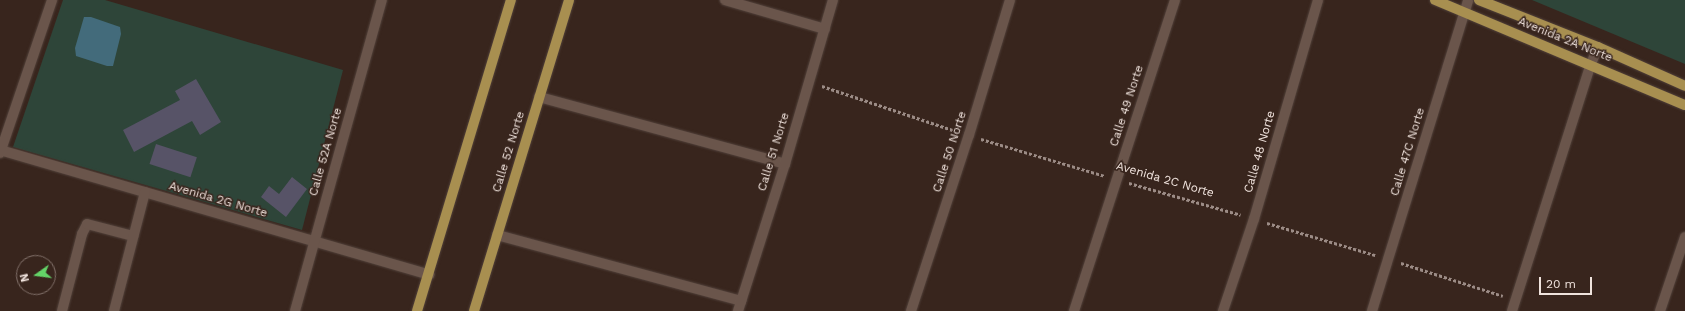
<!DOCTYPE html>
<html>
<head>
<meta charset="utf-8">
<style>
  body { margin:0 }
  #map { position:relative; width:1685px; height:311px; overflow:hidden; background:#38251d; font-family:"Work Sans",sans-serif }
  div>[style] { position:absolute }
  .green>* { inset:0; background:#2e4539 }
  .water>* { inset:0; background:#436b7b }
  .building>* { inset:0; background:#575367; transform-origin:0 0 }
  .path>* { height:2.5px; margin-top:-1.25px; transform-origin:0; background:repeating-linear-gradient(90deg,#9c8c86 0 3px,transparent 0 5px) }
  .roads { filter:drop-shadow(0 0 1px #51413a) drop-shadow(0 0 1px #51413a) }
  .minor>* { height:10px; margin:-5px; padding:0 5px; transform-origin:5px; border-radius:5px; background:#6a554b }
  .major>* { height:10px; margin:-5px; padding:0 5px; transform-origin:5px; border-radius:5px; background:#a88f50 }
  span { translate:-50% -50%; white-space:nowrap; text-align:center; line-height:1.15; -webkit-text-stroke:3px #38251d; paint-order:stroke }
  .street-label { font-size:12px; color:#f0e3dd }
  .north { position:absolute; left:16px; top:255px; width:40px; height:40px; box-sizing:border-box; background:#38251d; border:1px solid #82716a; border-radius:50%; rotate:256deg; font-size:11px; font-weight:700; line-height:16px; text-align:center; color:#f0e3dd }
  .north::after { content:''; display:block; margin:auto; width:14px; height:18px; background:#64d468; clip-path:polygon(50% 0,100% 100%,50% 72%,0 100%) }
  .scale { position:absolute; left:1539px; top:277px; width:53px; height:18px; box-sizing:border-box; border:2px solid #f0e3dd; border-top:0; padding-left:5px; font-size:12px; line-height:14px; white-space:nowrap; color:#f0e3dd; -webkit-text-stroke:3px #38251d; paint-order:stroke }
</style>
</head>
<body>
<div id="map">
  <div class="green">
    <div style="clip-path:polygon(63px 0,105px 0,343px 70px,302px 230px,13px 147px)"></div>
    <div style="clip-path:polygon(1532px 0,1685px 0,1685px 64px)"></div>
  </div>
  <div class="water">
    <div style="clip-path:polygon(84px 17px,91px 17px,120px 27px,121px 34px,113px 66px,107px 66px,76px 56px,75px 48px)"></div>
  </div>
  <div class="building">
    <div style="clip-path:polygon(196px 79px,221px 122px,200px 135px,192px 121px,134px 152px,123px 130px,180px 100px,175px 91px)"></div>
    <div style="left:156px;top:144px;width:43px;height:21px;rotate:18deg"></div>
    <div style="clip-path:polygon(292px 177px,307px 189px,286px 217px,261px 197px,269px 186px,279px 194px)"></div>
  </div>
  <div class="path">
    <div style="left:822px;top:86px;width:141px;rotate:18.6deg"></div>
    <div style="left:981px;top:139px;width:129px;rotate:16.6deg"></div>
    <div style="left:1129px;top:183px;width:116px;rotate:15.9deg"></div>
    <div style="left:1267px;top:223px;width:113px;rotate:16.5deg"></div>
    <div style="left:1401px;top:263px;width:107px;rotate:17.9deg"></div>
  </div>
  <div class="roads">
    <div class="minor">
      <div style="left:725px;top:0;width:104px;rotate:16.2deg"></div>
      <div style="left:539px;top:97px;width:255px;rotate:15.2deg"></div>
      <div style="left:0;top:150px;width:447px;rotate:16.2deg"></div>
      <div style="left:0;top:153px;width:162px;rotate:-71.2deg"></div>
      <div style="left:497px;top:235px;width:253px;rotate:15.1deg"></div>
      <div style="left:62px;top:311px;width:80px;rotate:-75.4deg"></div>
      <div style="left:82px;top:234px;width:11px;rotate:-63deg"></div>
      <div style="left:87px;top:224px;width:48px;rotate:14.6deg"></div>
      <div style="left:114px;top:311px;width:123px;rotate:-75.4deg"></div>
      <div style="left:295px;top:311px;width:323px;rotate:-74.4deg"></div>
      <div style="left:738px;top:311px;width:154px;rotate:-72.3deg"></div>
      <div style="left:785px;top:164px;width:171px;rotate:-73.7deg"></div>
      <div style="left:911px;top:311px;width:185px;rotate:-71.8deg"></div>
      <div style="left:969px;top:135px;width:141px;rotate:-73.1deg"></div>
      <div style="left:1074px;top:311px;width:327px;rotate:-72deg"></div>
      <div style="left:1223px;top:311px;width:97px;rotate:-71.4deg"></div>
      <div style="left:1254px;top:219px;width:228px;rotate:-73.7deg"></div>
      <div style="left:1372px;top:311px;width:325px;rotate:-72.8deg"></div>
      <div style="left:1512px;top:311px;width:259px;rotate:-72.3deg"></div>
      <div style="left:1591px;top:64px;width:18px;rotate:-68deg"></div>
      <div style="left:1660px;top:311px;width:78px;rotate:-71.3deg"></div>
    </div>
    <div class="major">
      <div style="left:1435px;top:0;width:271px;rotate:22.8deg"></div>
      <div style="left:1479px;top:0;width:128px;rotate:21.6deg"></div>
      <div style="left:1598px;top:47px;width:95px;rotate:24.1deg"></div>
      <div style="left:417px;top:311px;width:325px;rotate:-73.2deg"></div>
      <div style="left:474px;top:311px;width:325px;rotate:-73deg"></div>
    </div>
  </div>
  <div class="street-label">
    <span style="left:1565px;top:40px;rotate:22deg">Avenida 2A Norte</span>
    <span style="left:1127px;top:106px;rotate:-72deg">Calle 49 Norte</span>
    <span style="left:326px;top:152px;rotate:-74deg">Calle 52A Norte</span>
    <span style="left:509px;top:152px;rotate:-73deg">Calle 52 Norte</span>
    <span style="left:774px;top:152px;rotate:-73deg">Calle 51 Norte</span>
    <span style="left:950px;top:152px;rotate:-72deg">Calle 50 Norte</span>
    <span style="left:1260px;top:152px;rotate:-74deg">Calle 48 Norte</span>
    <span style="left:1408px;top:152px;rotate:-73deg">Calle 47C Norte</span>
    <span style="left:1165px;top:180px;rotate:16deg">Avenida 2C Norte</span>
    <span style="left:218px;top:200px;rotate:16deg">Avenida 2G Norte</span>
  </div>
  <div class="north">N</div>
  <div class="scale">20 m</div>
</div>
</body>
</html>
